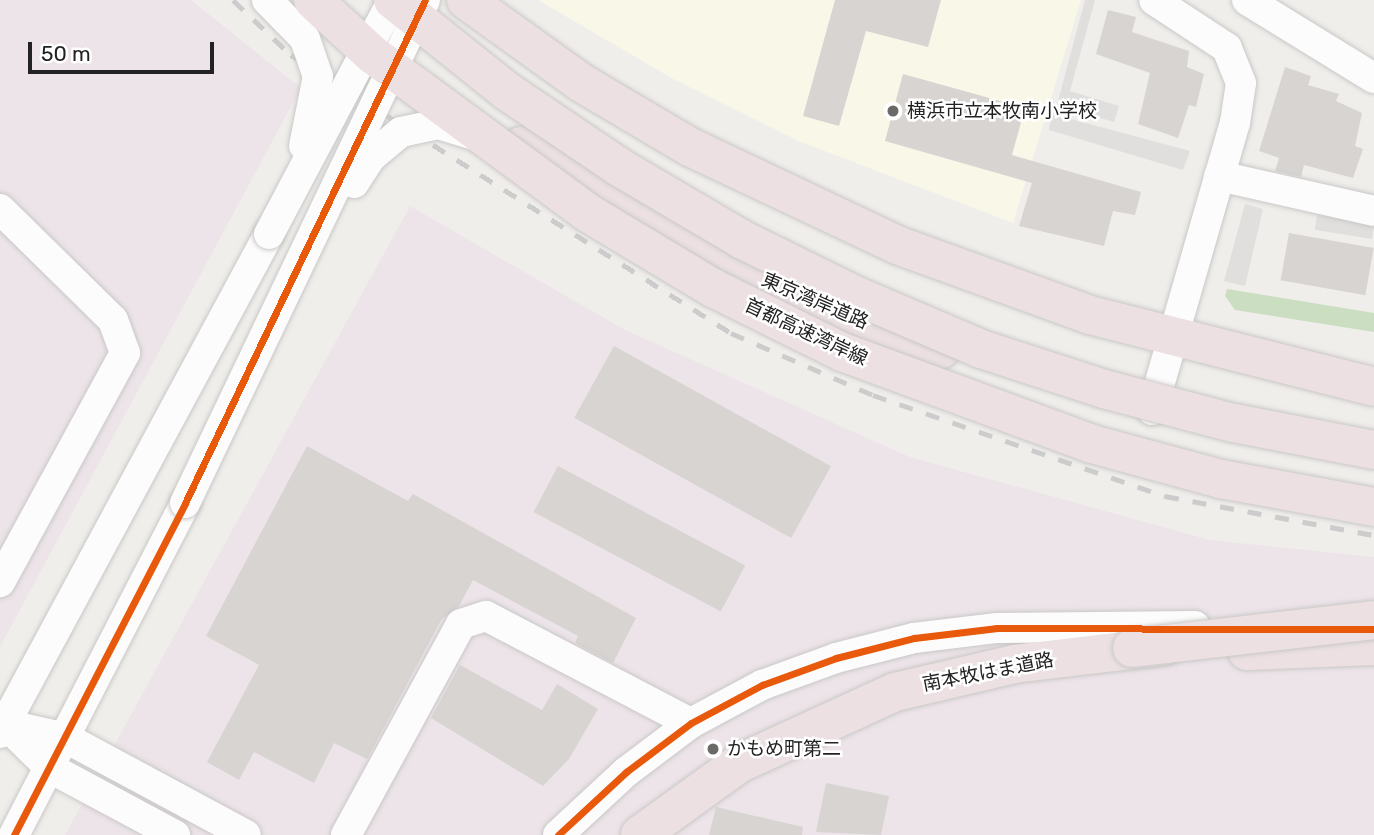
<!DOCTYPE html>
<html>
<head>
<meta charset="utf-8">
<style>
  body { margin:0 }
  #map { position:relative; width:1374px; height:835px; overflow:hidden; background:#f0eeeb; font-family:Rubik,"Noto Sans JP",sans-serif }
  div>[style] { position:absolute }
  .industrial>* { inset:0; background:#ede4e9 }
  .education>* { inset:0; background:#f8f7e8 }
  .forest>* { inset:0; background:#cbdec1 }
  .parking>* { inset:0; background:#e0dfde; transform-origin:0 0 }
  .building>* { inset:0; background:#d7d4d2; transform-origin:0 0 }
  .roads { filter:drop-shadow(0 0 2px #c9c8c7) drop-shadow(0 0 2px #c9c8c7) }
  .minor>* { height:30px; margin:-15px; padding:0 15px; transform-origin:15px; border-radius:15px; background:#fdfcfc }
  .highway>* { height:38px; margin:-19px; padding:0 19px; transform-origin:19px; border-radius:19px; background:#ece0e2 }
  .rail>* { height:5px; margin-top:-2.5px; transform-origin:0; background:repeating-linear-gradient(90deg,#ccc 0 14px,transparent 0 28px) }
  .bridges { filter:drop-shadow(0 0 2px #c9c8c7) drop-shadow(0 0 2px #c9c8c7) }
  .minor-bridge>* { height:30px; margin:-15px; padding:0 15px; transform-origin:15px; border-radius:15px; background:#fdfcfc }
  .highway-bridge>* { height:38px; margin:-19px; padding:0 19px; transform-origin:19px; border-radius:19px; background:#ece0e2 }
  .cycleway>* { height:7px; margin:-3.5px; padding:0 3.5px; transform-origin:3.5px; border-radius:3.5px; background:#e8590c }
  .dots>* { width:19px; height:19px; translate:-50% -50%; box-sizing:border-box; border:4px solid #fff; border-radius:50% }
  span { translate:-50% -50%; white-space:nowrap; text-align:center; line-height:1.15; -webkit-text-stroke:5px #fff; paint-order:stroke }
  .poi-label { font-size:19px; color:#222 }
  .left { translate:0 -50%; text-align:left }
  .street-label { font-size:19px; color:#222 }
  .scale { position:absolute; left:28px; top:42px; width:186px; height:32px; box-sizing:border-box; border:4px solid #222; border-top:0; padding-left:9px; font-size:21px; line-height:24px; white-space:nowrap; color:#222; -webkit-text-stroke:5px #fff; paint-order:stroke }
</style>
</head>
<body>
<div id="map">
  <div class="industrial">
    <div style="clip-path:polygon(0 0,191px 0,301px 88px,0 647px)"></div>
    <div style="clip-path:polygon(410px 206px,625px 330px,910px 457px,1210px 540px,1374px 557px,1374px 835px,65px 835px)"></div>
  </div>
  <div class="education">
    <div style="clip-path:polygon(538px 0,1081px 0,1013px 223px,801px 142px,675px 80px)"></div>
  </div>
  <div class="forest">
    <div style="clip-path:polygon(1227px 289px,1374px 313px,1374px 332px,1235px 310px,1225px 296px)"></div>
  </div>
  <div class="parking">
    <div style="clip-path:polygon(1085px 0,1095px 0,1070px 91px,1119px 106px,1114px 122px,1057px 105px)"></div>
    <div style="clip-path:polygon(1052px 114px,1190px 151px,1183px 170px,1049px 130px)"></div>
    <div style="clip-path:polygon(1245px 204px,1263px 209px,1245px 286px,1224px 281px)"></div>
    <div style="left:1317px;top:215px;width:58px;height:15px;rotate:9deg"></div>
  </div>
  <div class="building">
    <div style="clip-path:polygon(835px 0,941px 0,928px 47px,866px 31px,839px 126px,803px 116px)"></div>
    <div style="clip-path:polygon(1108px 10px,1136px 17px,1132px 32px,1189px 51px,1187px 67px,1204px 74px,1196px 107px,1189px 105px,1178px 138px,1138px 124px,1150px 73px,1096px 54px)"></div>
    <div style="clip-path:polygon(1285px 67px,1311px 76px,1308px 85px,1339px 94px,1336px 101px,1362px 113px,1355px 146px,1363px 149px,1353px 178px,1304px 165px,1301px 177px,1275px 171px,1279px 158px,1259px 151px)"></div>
    <div style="clip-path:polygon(903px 74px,1025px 108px,1012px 155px,1141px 192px,1135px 215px,1113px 211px,1104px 246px,1019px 226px,1032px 183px,885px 141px)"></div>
    <div style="left:1289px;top:233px;width:86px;height:48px;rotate:10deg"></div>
    <div style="left:614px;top:346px;width:248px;height:82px;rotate:29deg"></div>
    <div style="clip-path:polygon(307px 446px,408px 501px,413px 494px,636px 618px,613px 663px,575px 643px,578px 636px,473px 580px,459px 606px,441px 620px,367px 759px,334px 743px,314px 783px,254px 752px,239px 780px,207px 762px,259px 665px,206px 636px)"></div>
    <div style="left:558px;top:466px;width:212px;height:52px;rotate:28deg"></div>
    <div style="clip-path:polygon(460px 665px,542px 710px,557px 684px,598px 709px,569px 759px,543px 786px,431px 718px)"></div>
    <div style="clip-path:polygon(826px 783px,889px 796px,881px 835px,816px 832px)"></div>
    <div style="clip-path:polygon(716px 807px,803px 827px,802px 835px,709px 835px)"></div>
  </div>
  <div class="roads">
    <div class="minor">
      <div style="left:1247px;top:0;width:149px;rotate:31.6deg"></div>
      <div style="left:1219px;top:176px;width:159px;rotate:12.7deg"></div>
      <div style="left:0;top:209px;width:158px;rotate:44.5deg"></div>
      <div style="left:113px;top:320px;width:35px;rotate:70deg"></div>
      <div style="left:125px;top:353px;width:261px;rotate:118.6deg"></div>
      <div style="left:1152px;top:410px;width:299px;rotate:-73.9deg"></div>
      <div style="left:1235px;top:123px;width:40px;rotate:-81.5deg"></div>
      <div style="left:1241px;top:83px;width:38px;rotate:-112deg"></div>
      <div style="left:1227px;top:48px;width:87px;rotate:-146.7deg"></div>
      <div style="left:5px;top:724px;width:63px;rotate:12.9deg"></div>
      <div style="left:66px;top:738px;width:204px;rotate:28.3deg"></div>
      <div style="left:5px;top:724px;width:63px;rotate:44.4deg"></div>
      <div style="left:50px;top:768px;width:142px;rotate:28.2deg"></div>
      <div style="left:0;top:733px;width:567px;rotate:-61.67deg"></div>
      <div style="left:14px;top:835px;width:373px;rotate:-62.7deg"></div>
      <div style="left:346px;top:835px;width:240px;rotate:-61.4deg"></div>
      <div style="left:461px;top:624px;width:26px;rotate:-18deg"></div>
      <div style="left:486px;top:616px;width:231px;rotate:27.6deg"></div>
      <div style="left:558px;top:835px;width:93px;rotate:-42.8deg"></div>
      <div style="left:626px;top:772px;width:81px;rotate:-37deg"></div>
      <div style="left:691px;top:723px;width:81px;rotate:-28.2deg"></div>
      <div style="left:762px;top:685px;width:79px;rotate:-20deg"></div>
      <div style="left:836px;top:658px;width:81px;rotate:-14.4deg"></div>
      <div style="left:914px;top:638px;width:84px;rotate:-6.9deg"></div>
      <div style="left:997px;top:628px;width:198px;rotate:-0.6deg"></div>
    </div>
    <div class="highway">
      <div style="left:466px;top:0;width:140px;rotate:35.7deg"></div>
      <div style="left:580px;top:82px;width:128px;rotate:30.6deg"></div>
      <div style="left:690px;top:147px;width:229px;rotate:25.3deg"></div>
      <div style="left:897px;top:245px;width:205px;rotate:19.9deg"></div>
      <div style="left:1090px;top:315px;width:293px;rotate:14.2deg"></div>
      <div style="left:521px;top:146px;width:248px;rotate:29.3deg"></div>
      <div style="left:737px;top:267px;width:85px;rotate:25.7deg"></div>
      <div style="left:814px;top:304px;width:135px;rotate:19.5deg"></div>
      <div style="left:1247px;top:651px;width:127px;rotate:-2.3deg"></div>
      <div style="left:640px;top:835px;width:123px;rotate:-35.8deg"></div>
      <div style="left:740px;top:763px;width:170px;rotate:-24.6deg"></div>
      <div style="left:895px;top:692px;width:122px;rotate:-13.2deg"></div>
      <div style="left:1014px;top:664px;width:152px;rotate:-6.8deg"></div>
    </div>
  </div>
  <div class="rail">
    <div style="left:233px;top:0;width:80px;rotate:43.5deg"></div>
    <div style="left:291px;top:55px;width:520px;rotate:32.29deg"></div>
    <div style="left:731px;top:333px;width:155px;rotate:23.6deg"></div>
    <div style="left:873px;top:395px;width:309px;rotate:19.1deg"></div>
    <div style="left:1165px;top:496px;width:213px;rotate:10.6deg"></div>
  </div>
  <div class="bridges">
    <div class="minor-bridge">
      <div style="left:267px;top:0;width:54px;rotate:45.7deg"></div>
      <div style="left:305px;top:39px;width:39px;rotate:71deg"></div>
      <div style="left:318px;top:76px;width:71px;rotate:101.3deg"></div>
      <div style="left:354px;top:183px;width:31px;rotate:-57deg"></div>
      <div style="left:371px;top:157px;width:39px;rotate:-40deg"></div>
      <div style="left:401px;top:132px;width:38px;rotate:-12deg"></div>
      <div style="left:438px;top:124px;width:39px;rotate:17deg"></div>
      <div style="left:269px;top:234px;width:265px;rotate:-62.1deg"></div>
      <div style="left:185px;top:503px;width:557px;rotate:-64.49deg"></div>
    </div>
    <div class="highway-bridge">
      <div style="left:313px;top:0;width:81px;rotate:42.5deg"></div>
      <div style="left:373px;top:55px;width:267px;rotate:36.3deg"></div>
      <div style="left:588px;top:213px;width:146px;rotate:31deg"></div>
      <div style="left:713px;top:288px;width:144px;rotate:26.4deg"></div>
      <div style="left:842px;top:352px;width:266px;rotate:20.2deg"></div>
      <div style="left:1092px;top:444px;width:134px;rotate:15.2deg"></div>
      <div style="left:1221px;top:479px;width:156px;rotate:10.4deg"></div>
      <div style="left:393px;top:0;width:147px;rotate:38.7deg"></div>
      <div style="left:508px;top:92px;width:134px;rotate:34deg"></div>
      <div style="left:619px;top:167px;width:142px;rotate:30.5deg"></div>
      <div style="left:741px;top:239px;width:129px;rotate:26.2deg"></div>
      <div style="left:857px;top:296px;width:135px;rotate:23.1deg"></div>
      <div style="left:981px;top:349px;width:129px;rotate:18deg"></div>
      <div style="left:1104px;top:389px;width:134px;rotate:14.7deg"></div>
      <div style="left:1234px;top:423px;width:143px;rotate:10.9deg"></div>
      <div style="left:1132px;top:648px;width:244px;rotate:-6.6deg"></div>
    </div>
  </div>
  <div class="cycleway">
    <div style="left:14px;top:835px;width:373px;rotate:-62.7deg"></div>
    <div style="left:185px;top:503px;width:557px;rotate:-64.49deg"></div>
    <div style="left:558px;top:835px;width:93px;rotate:-42.8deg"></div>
    <div style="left:626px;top:772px;width:81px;rotate:-37deg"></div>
    <div style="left:691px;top:723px;width:81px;rotate:-28.2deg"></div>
    <div style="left:762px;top:685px;width:79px;rotate:-20deg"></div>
    <div style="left:836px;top:658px;width:81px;rotate:-14.4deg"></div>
    <div style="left:914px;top:638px;width:84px;rotate:-6.9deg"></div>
    <div style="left:997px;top:628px;width:377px;rotate:0.2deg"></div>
  </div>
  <div class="dots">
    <div style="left:893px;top:111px;background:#6a6968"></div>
    <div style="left:713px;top:749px;background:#6a6968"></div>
  </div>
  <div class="poi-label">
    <span class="left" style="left:907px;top:111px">横浜市立本牧南小学校</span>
    <span class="left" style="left:727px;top:749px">かもめ町第二</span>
  </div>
  <div class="street-label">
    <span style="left:815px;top:301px;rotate:23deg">東京湾岸道路</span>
    <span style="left:806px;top:332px;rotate:25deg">首都高速湾岸線</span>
    <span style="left:988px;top:672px;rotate:-11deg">南本牧はま道路</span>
  </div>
  <div class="scale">50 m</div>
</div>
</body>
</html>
